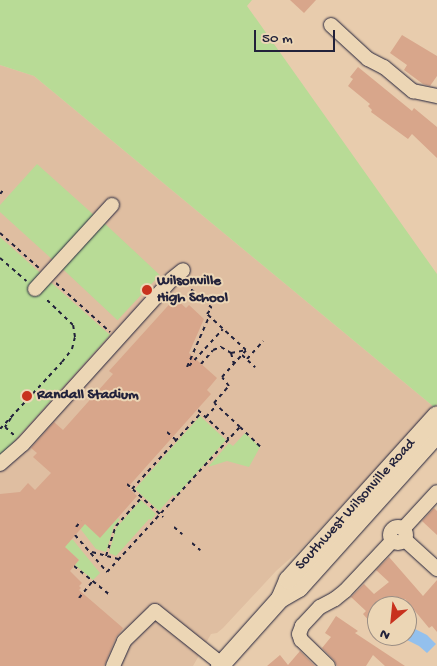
<!DOCTYPE html>
<html>
<head>
<meta charset="utf-8">
<style>
  body { margin:0 }
  #map { position:relative; width:437px; height:666px; overflow:hidden; background:#e8ccad; font-family:"Gochi Hand",sans-serif }
  div>[style] { position:absolute }
  .built>* { inset:0; background:#dfbea1 }
  .green>* { inset:0; background:#b8db96; transform-origin:0 0 }
  .water>* { inset:0; background:#93c0ed }
  .building>* { inset:0; background:#d8a68b }
  .path>* { height:2px; margin-top:-1px; transform-origin:0; background:repeating-linear-gradient(90deg,#22223b 0 4px,transparent 0 8px) }
  .roads { filter:drop-shadow(0 0 1px #22223b) drop-shadow(0 0 1px #22223b) }
  .minor>* { height:14px; margin:-7px; padding:0 7px; transform-origin:7px; border-radius:7px; background:#ecd6b5 }
  .minor>.ring { margin:-7px; padding:0; box-sizing:content-box; background:none; border:14px solid #ecd6b5; border-radius:50% }
  .major>* { height:18px; margin:-9px; padding:0 9px; transform-origin:9px; border-radius:9px; background:#ecd6b5 }
  .dots>* { width:14px; height:14px; translate:-50% -50%; box-sizing:border-box; border:2px solid #ecd6b5; border-radius:50% }
  span { translate:-50% -50%; white-space:nowrap; text-align:center; line-height:1.15; -webkit-text-stroke:4px #ecd6b5; paint-order:stroke }
  .poi-label { font-size:15px; color:#22223b; font-weight:700 }
  .left { translate:0 -50%; text-align:left }
  .street-label { font-size:15px; color:#22223b }
  .north { position:absolute; left:367px; top:596px; width:50px; height:50px; box-sizing:border-box; background:#ecd6b5; border:1px solid #9b8e84; border-radius:50%; rotate:208deg; font-size:14px; font-weight:700; line-height:20px; text-align:center; color:#22223b }
  .north::after { content:''; display:block; margin:auto; width:18px; height:22px; background:#c8321e; clip-path:polygon(50% 0,100% 100%,50% 72%,0 100%) }
  .scale { position:absolute; left:254px; top:30px; width:81px; height:22px; box-sizing:border-box; border:2px solid #22223b; border-top:0; padding-left:6px; font-size:15px; line-height:18px; white-space:nowrap; color:#22223b; -webkit-text-stroke:4px #ecd6b5; paint-order:stroke }
</style>
</head>
<body>
<div id="map">
  <div class="built">
    <div style="clip-path:polygon(0 65px,34px 76px,434px 407px,300px 550px,276px 571px,223px 628px,217px 633px,211px 634px,193px 666px,0 666px)"></div>
  </div>
  <div class="green">
    <div style="clip-path:polygon(0 0,252px 0,247px 6px,437px 274px,437px 404px,434px 407px,34px 76px,0 65px)"></div>
    <div style="clip-path:polygon(37px 164px,95px 216px,54px 261px,0 212px,0 205px)"></div>
    <div style="left:102px;top:221px;width:79px;height:62px;rotate:43deg"></div>
    <div style="clip-path:polygon(0 237px,110px 335px,0 457px)"></div>
    <div style="clip-path:polygon(200px 416px,226px 440px,175px 497px,173px 495px,159px 511px,135px 489px)"></div>
    <div style="clip-path:polygon(245px 433px,260px 447px,249px 467px,227px 461px,208px 467px,229px 443px,233px 446px)"></div>
    <div style="clip-path:polygon(141px 500px,156px 514px,151px 520px,149px 519px,116px 556px,109px 553px,116px 528px)"></div>
    <div style="clip-path:polygon(118px 518px,120px 520px,114px 526px,106px 552px,96px 549px,79px 527px,83px 522px,100px 537px)"></div>
    <div style="clip-path:polygon(57px 540px,73px 540px,100px 573px,93px 580px,75px 565px,79px 560px)"></div>
  </div>
  <div class="water">
    <div style="clip-path:polygon(409px 626px,427px 635px,436px 644px,427px 653px,419px 646px,403px 638px,407px 636px)"></div>
  </div>
  <div class="building">
    <div style="clip-path:polygon(290px 0,316px 0,304px 13px)"></div>
    <div style="clip-path:polygon(402px 35px,437px 56px,437px 76px,430px 86px,423px 84px,404px 70px,407px 65px,390px 53px)"></div>
    <div style="clip-path:polygon(358px 67px,412px 111px,414px 108px,437px 127px,437px 158px,412px 134px,408px 139px,371px 112px,372px 110px,368px 106px,370px 104px,348px 86px,353px 79px,350px 77px)"></div>
    <div style="clip-path:polygon(175px 298px,186px 308px,189px 305px,204px 319px,189px 353px,217px 378px,207px 390px,211px 394px,128px 487px,137px 496px,100px 538px,85px 524px,65px 547px,79px 560px,70px 571px,82px 583px,79px 586px,81px 588px,79px 590px,123px 628px,121px 631px,116px 637px,104px 666px,0 666px,0 494px,20px 492px,28px 483px,35px 490px,51px 473px,33px 457px,37px 453px,31px 448px,54px 422px,63px 430px,113px 374px,109px 371px)"></div>
    <div style="clip-path:polygon(434px 508px,437px 511px,437px 535px,422px 521px)"></div>
    <div style="clip-path:polygon(389px 557px,423px 596px,437px 580px,437px 632px,432px 626px,429px 628px,405px 599px,397px 606px,377px 606px,377px 615px,370px 622px,363px 614px,366px 611px,351px 597px,364px 584px,374px 594px,389px 582px,376px 570px)"></div>
    <div style="clip-path:polygon(336px 616px,358px 631px,355px 633px,405px 666px,385px 666px,373px 655px,366px 666px,337px 666px,334px 660px,322px 648px,331px 637px,325px 633px)"></div>
    <div style="clip-path:polygon(300px 651px,315px 666px,267px 666px,280px 655px,288px 665px)"></div>
  </div>
  <div class="path">
    <div style="left:0;top:194px;width:6px;rotate:-51deg"></div>
    <div style="left:0;top:233px;width:52px;rotate:41.9deg"></div>
    <div style="left:0;top:258px;width:35px;rotate:41deg"></div>
    <div style="left:56px;top:283px;width:73px;rotate:42.2deg"></div>
    <div style="left:231px;top:353px;width:15px;rotate:-11deg"></div>
    <div style="left:242px;top:355px;width:18px;rotate:43deg"></div>
    <div style="left:247px;top:359px;width:24px;rotate:-48deg"></div>
    <div style="left:201px;top:364px;width:18px;rotate:-49deg"></div>
    <div style="left:213px;top:350px;width:9px;rotate:-21deg"></div>
    <div style="left:221px;top:347px;width:12px;rotate:31deg"></div>
    <div style="left:231px;top:353px;width:11px;rotate:75deg"></div>
    <div style="left:189px;top:366px;width:50px;rotate:-47.4deg"></div>
    <div style="left:187px;top:367px;width:55px;rotate:-66.3deg"></div>
    <div style="left:198px;top:410px;width:42px;rotate:43.1deg"></div>
    <div style="left:206px;top:417px;width:15px;rotate:-48deg"></div>
    <div style="left:11px;top:418px;width:11px;rotate:124deg"></div>
    <div style="left:5px;top:427px;width:12px;rotate:42deg"></div>
    <div style="left:240px;top:427px;width:28px;rotate:44deg"></div>
    <div style="left:0;top:429px;width:91px;rotate:-47.2deg"></div>
    <div style="left:62px;top:362px;width:16px;rotate:-52deg"></div>
    <div style="left:72px;top:349px;width:12px;rotate:-76deg"></div>
    <div style="left:75px;top:337px;width:12px;rotate:-99deg"></div>
    <div style="left:73px;top:325px;width:39px;rotate:-136deg"></div>
    <div style="left:167px;top:432px;width:12px;rotate:42deg"></div>
    <div style="left:127px;top:484px;width:49px;rotate:42.5deg"></div>
    <div style="left:132px;top:489px;width:103px;rotate:-47.8deg"></div>
    <div style="left:76px;top:527px;width:8px;rotate:-50deg"></div>
    <div style="left:174px;top:527px;width:11px;rotate:41deg"></div>
    <div style="left:75px;top:535px;width:49px;rotate:49.1deg"></div>
    <div style="left:107px;top:572px;width:197px;rotate:-47.5deg"></div>
    <div style="left:240px;top:427px;width:35px;rotate:-137deg"></div>
    <div style="left:214px;top:403px;width:23px;rotate:-49deg"></div>
    <div style="left:229px;top:386px;width:11px;rotate:-128deg"></div>
    <div style="left:222px;top:377px;width:36px;rotate:-48deg"></div>
    <div style="left:246px;top:350px;width:53px;rotate:-137.3deg"></div>
    <div style="left:207px;top:314px;width:8px;rotate:-50deg"></div>
    <div style="left:212px;top:308px;width:36px;rotate:-138deg"></div>
    <div style="left:192px;top:543px;width:11px;rotate:41deg"></div>
    <div style="left:92px;top:552px;width:28px;rotate:15deg"></div>
    <div style="left:106px;top:556px;width:32px;rotate:-72deg"></div>
    <div style="left:116px;top:526px;width:38px;rotate:-48deg"></div>
    <div style="left:74px;top:566px;width:46px;rotate:38.9deg"></div>
    <div style="left:79px;top:598px;width:21px;rotate:-51deg"></div>
  </div>
  <div class="roads">
    <div class="minor">
      <div style="left:331px;top:25px;width:50px;rotate:42.6deg"></div>
      <div style="left:368px;top:59px;width:18px;rotate:27deg"></div>
      <div style="left:384px;top:67px;width:38px;rotate:40deg"></div>
      <div style="left:413px;top:91px;width:25px;rotate:12deg"></div>
      <div style="left:35px;top:289px;width:114px;rotate:-47.5deg"></div>
      <div style="left:0;top:464px;width:30px;rotate:-41deg"></div>
      <div style="left:23px;top:444px;width:222px;rotate:-47.9deg"></div>
      <div style="left:172px;top:279px;width:14px;rotate:-39deg"></div>
      <div class="ring" style="left:390px;top:527px;width:2px;height:2px"></div>
      <div style="left:403px;top:529px;width:50px;rotate:-47.4deg"></div>
      <div style="left:404px;top:539px;width:45px;rotate:42.3deg"></div>
      <div style="left:113px;top:666px;width:27px;rotate:-66deg"></div>
      <div style="left:124px;top:641px;width:43px;rotate:-44.1deg"></div>
      <div style="left:155px;top:611px;width:88px;rotate:38.6deg"></div>
      <div style="left:328px;top:666px;width:37px;rotate:-136deg"></div>
      <div style="left:301px;top:640px;width:6px;rotate:-108deg"></div>
      <div style="left:299px;top:634px;width:9px;rotate:-69deg"></div>
      <div style="left:302px;top:626px;width:26px;rotate:-47deg"></div>
      <div style="left:320px;top:607px;width:17px;rotate:-28deg"></div>
      <div style="left:335px;top:599px;width:13px;rotate:-39deg"></div>
      <div style="left:345px;top:591px;width:70px;rotate:-46.7deg"></div>
    </div>
    <div class="major">
      <div style="left:280px;top:599px;width:22px;rotate:-30deg"></div>
      <div style="left:299px;top:588px;width:207px;rotate:-48.1deg"></div>
      <div style="left:220px;top:666px;width:90px;rotate:-48.2deg"></div>
      <div style="left:280px;top:599px;width:21px;rotate:-67deg"></div>
      <div style="left:288px;top:580px;width:222px;rotate:-47.9deg"></div>
    </div>
  </div>
  <div class="dots">
    <div style="left:147px;top:290px;background:#c8321e"></div>
    <div style="left:27px;top:396px;background:#c8321e"></div>
  </div>
  <div class="poi-label">
    <span class="left" style="left:157px;top:290px">Wilsonville<br>High School</span>
    <span class="left" style="left:37px;top:396px">Randall Stadium</span>
  </div>
  <div class="street-label">
    <span style="left:356px;top:505px;rotate:-48deg">Southwest Wilsonville Road</span>
  </div>
  <div class="north">N</div>
  <div class="scale">50 m</div>
</div>
</body>
</html>
